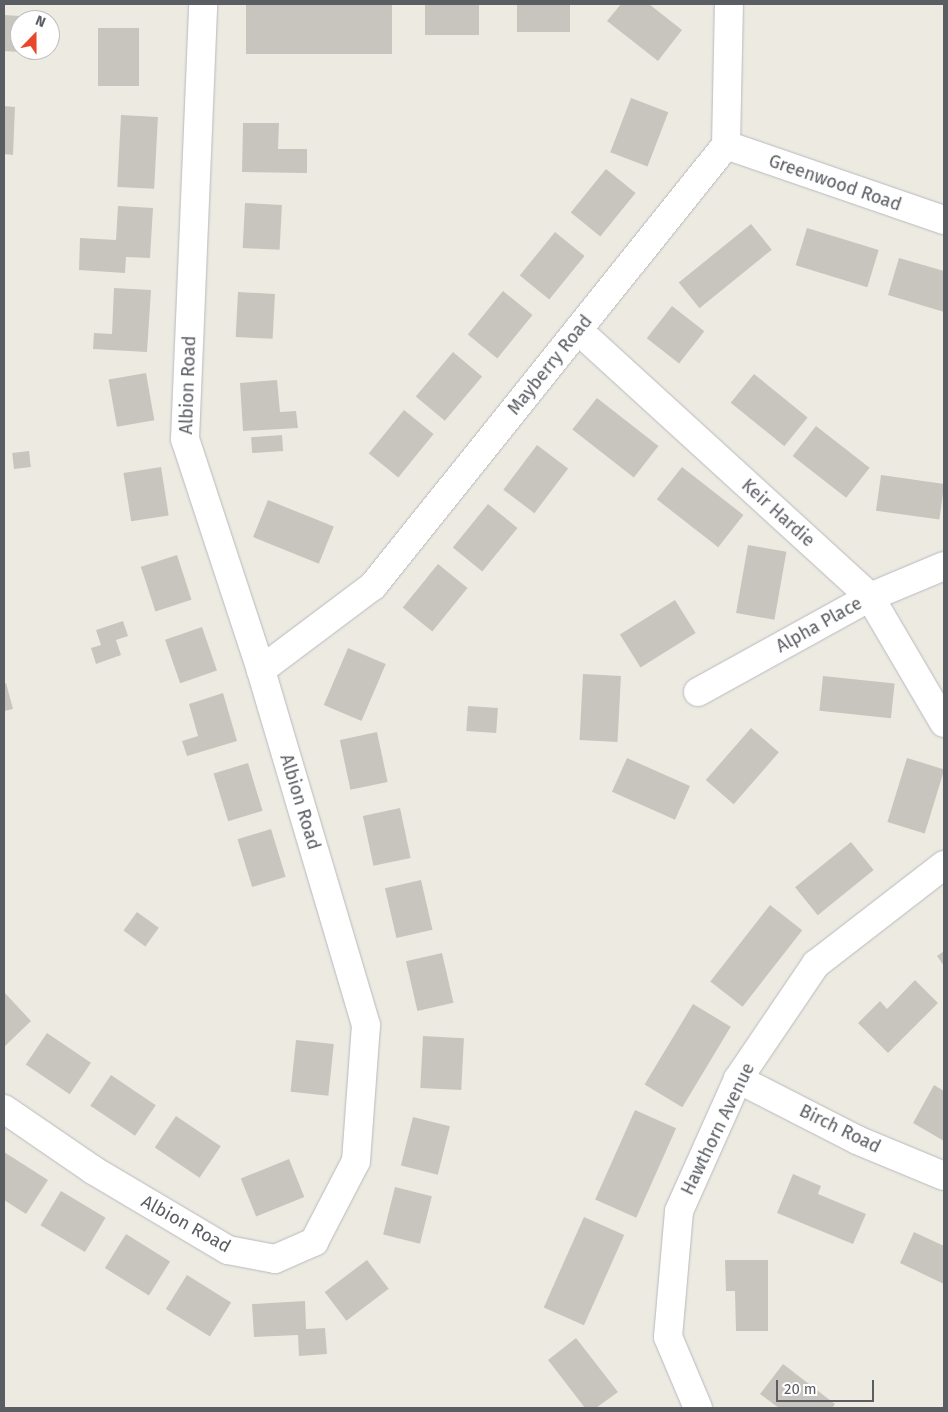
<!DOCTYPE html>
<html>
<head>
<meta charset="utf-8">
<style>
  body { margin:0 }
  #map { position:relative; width:948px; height:1412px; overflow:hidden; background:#edebe1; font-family:"Fira Sans",sans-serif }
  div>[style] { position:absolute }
  .building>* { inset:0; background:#c8c5be; transform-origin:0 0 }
  .roads { filter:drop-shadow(0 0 1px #b7b9be) drop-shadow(0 0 1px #b7b9be) }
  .street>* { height:28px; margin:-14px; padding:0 14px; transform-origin:14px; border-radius:14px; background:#fff }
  span { translate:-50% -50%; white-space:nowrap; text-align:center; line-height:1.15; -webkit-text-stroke:4px #fff; paint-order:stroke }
  .street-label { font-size:18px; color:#5a5d62 }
  .frame { position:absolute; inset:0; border:5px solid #5a5d62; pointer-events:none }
  .north { position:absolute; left:10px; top:10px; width:50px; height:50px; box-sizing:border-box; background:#fff; border:1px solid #bdbec0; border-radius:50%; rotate:22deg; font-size:14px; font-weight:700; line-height:20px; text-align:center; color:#5a5d62 }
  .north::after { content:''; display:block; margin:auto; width:18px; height:22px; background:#e8472b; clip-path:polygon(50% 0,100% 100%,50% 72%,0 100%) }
  .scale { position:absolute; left:776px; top:1380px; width:98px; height:22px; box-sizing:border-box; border:2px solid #5a5d62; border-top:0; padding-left:6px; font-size:15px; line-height:18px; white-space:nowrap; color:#5a5d62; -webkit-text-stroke:4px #fff; paint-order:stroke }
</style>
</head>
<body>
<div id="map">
  <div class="building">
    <div style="left:246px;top:4px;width:146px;height:50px"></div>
    <div style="left:425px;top:4px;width:54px;height:31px"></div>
    <div style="left:517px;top:4px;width:53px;height:28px"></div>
    <div style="clip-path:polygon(621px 4px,649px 4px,682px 30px,658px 61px,607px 21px)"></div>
    <div style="clip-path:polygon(4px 15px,52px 18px,52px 37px,50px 20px,20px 20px,20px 50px,51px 50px,51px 54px,4px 51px)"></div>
    <div style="left:98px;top:28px;width:41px;height:58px"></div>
    <div style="left:631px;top:98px;width:40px;height:58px;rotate:21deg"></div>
    <div style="clip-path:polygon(4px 106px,15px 107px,13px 155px,4px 154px)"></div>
    <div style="left:121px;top:115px;width:37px;height:72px;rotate:3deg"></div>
    <div style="clip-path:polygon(243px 123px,279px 123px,278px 149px,307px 149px,307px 173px,242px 172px)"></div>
    <div style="left:606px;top:169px;width:38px;height:56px;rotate:39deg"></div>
    <div style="left:245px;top:203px;width:37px;height:45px;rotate:3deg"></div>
    <div style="clip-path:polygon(118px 206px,153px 208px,150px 258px,126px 257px,125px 273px,79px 270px,80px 238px,116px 240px)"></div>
    <div style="left:751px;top:224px;width:33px;height:93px;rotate:51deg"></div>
    <div style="left:807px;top:228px;width:75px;height:39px;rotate:17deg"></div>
    <div style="left:555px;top:232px;width:38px;height:56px;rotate:39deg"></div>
    <div style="clip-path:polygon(899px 258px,944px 271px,944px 312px,888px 295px)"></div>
    <div style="clip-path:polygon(114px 288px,151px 290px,147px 352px,93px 349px,94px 333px,112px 334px)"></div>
    <div style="left:503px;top:291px;width:38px;height:56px;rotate:39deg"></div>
    <div style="left:238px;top:292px;width:37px;height:45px;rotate:3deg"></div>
    <div style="left:672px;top:306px;width:41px;height:41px;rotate:38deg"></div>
    <div style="left:453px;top:352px;width:38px;height:58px;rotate:40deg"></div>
    <div style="left:146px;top:373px;width:48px;height:38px;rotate:80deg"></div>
    <div style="left:754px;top:374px;width:69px;height:37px;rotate:39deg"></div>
    <div style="clip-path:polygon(277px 380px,280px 412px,296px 411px,298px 428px,243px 431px,240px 383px)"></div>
    <div style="left:597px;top:398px;width:78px;height:40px;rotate:38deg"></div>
    <div style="left:404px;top:410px;width:38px;height:56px;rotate:39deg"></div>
    <div style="left:816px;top:426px;width:68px;height:38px;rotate:38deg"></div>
    <div style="left:282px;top:435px;width:16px;height:31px;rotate:86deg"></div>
    <div style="left:537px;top:445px;width:39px;height:56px;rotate:37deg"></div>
    <div style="left:29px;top:451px;width:16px;height:17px;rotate:83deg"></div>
    <div style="left:161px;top:467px;width:49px;height:38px;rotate:81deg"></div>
    <div style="left:682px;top:467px;width:78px;height:41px;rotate:38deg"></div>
    <div style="left:881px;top:475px;width:64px;height:36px;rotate:8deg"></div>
    <div style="left:268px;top:500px;width:71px;height:40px;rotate:22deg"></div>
    <div style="left:488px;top:504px;width:38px;height:56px;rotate:39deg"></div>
    <div style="left:748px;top:545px;width:39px;height:69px;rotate:10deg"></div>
    <div style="left:177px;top:555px;width:47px;height:38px;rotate:72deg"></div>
    <div style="left:438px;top:564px;width:38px;height:56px;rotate:39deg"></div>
    <div style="left:675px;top:600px;width:39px;height:65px;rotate:58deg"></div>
    <div style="clip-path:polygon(123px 621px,128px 636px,116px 640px,121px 655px,96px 664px,91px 648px,101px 645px,96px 630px)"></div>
    <div style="left:202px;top:627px;width:46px;height:39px;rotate:71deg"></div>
    <div style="left:348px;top:648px;width:41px;height:62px;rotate:23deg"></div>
    <div style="left:583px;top:674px;width:38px;height:66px;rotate:3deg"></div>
    <div style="left:823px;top:676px;width:72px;height:35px;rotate:6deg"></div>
    <div style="clip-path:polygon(6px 683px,13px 709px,4px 711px,4px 684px)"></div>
    <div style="clip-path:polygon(223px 693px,237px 741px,187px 756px,182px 741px,198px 736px,189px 704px)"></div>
    <div style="left:468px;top:706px;width:30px;height:25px;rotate:4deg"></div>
    <div style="left:751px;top:728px;width:37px;height:69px;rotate:41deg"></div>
    <div style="left:377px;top:732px;width:51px;height:38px;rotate:78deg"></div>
    <div style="left:627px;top:758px;width:69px;height:37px;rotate:24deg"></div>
    <div style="left:907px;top:758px;width:39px;height:67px;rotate:17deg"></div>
    <div style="left:248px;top:763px;width:50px;height:36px;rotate:73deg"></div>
    <div style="left:400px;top:808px;width:51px;height:38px;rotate:78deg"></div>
    <div style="left:271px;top:829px;width:50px;height:35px;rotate:73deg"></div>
    <div style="left:851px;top:842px;width:36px;height:72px;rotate:51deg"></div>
    <div style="left:421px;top:880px;width:51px;height:37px;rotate:77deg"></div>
    <div style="left:770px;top:905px;width:41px;height:97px;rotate:38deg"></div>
    <div style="left:137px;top:912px;width:27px;height:23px;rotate:36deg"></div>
    <div style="clip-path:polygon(944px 951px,944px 966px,937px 956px)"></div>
    <div style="left:442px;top:953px;width:51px;height:37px;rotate:77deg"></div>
    <div style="clip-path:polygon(915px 980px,938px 1003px,888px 1053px,858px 1023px,880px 1001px,887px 1009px)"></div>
    <div style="clip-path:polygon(4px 992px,31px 1021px,4px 1047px)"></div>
    <div style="left:693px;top:1004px;width:44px;height:94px;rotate:31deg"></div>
    <div style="left:47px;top:1033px;width:53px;height:38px;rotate:34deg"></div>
    <div style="left:423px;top:1036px;width:41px;height:52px;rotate:3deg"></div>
    <div style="left:296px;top:1040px;width:38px;height:52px;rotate:6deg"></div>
    <div style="left:111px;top:1075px;width:54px;height:37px;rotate:34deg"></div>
    <div style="clip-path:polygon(934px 1085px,944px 1091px,944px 1141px,913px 1123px)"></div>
    <div style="left:635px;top:1110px;width:45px;height:98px;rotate:24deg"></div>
    <div style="left:176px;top:1116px;width:54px;height:38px;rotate:34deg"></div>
    <div style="left:413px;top:1117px;width:38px;height:50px;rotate:14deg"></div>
    <div style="clip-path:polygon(4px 1152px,48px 1180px,26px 1214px,4px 1200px)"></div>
    <div style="left:289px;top:1159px;width:41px;height:52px;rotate:68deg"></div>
    <div style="clip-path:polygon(793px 1174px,821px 1186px,818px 1194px,866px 1214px,853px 1244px,777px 1213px)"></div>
    <div style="left:395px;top:1187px;width:38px;height:49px;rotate:14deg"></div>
    <div style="left:61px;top:1191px;width:52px;height:40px;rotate:31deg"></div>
    <div style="left:584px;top:1217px;width:44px;height:99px;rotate:24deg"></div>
    <div style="clip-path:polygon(914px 1232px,944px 1246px,944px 1284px,900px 1263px)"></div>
    <div style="left:126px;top:1234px;width:52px;height:40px;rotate:32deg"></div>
    <div style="left:367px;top:1260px;width:36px;height:53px;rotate:53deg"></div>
    <div style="clip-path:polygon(725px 1260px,768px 1260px,768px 1331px,736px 1331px,735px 1291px,726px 1291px)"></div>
    <div style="left:187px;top:1275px;width:52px;height:40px;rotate:32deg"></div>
    <div style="clip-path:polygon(305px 1301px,306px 1329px,325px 1328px,327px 1354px,299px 1356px,298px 1335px,254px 1337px,252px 1304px)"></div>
    <div style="clip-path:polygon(576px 1338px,618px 1392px,596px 1408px,585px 1408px,548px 1360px)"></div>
    <div style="clip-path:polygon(783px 1364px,835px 1404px,832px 1408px,779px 1408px,760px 1394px)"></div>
  </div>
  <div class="roads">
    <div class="street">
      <div style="left:726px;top:145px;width:231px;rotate:19deg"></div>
      <div style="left:578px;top:330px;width:396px;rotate:42.4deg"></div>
      <div style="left:870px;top:597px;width:146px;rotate:59.6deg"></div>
      <div style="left:261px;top:670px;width:140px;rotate:-36.9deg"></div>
      <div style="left:373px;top:586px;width:565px;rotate:-51.32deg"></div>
      <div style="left:726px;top:145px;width:141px;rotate:-88.8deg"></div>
      <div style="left:698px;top:692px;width:196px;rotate:-28.9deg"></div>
      <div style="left:870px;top:597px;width:80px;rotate:-22.7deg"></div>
      <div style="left:738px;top:1079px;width:134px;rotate:27.1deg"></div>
      <div style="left:857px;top:1140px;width:94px;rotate:22.5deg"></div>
      <div style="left:4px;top:1109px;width:108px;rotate:34.4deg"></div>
      <div style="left:93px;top:1170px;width:157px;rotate:30.7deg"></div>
      <div style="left:228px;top:1250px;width:48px;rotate:10.8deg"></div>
      <div style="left:275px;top:1259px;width:43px;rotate:-23.6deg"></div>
      <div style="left:314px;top:1242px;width:91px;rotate:-62.6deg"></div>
      <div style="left:356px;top:1161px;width:136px;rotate:-85.8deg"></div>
      <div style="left:366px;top:1025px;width:370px;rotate:-106.5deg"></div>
      <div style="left:261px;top:670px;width:243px;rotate:-108.2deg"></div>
      <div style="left:185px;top:439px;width:435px;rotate:-87.6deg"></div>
      <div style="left:698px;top:1408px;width:77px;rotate:-112.9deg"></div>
      <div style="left:668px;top:1337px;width:126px;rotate:-85deg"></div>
      <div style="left:679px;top:1211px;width:145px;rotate:-65.9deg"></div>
      <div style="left:738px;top:1079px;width:139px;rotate:-55.9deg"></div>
      <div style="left:816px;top:964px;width:162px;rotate:-37.7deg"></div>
    </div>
  </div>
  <div class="street-label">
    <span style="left:835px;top:183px;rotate:19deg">Greenwood Road</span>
    <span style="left:550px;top:365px;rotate:-51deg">Mayberry Road</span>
    <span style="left:188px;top:385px;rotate:-88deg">Albion Road</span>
    <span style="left:778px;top:513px;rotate:42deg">Keir Hardie</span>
    <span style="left:819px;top:625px;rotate:-29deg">Alpha Place</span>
    <span style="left:300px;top:802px;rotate:73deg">Albion Road</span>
    <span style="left:718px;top:1129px;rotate:-64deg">Hawthorn Avenue</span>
    <span style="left:840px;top:1129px;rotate:26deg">Birch Road</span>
    <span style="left:186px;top:1224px;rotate:29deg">Albion Road</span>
  </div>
  <div class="frame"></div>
  <div class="north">N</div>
  <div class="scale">20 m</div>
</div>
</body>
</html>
